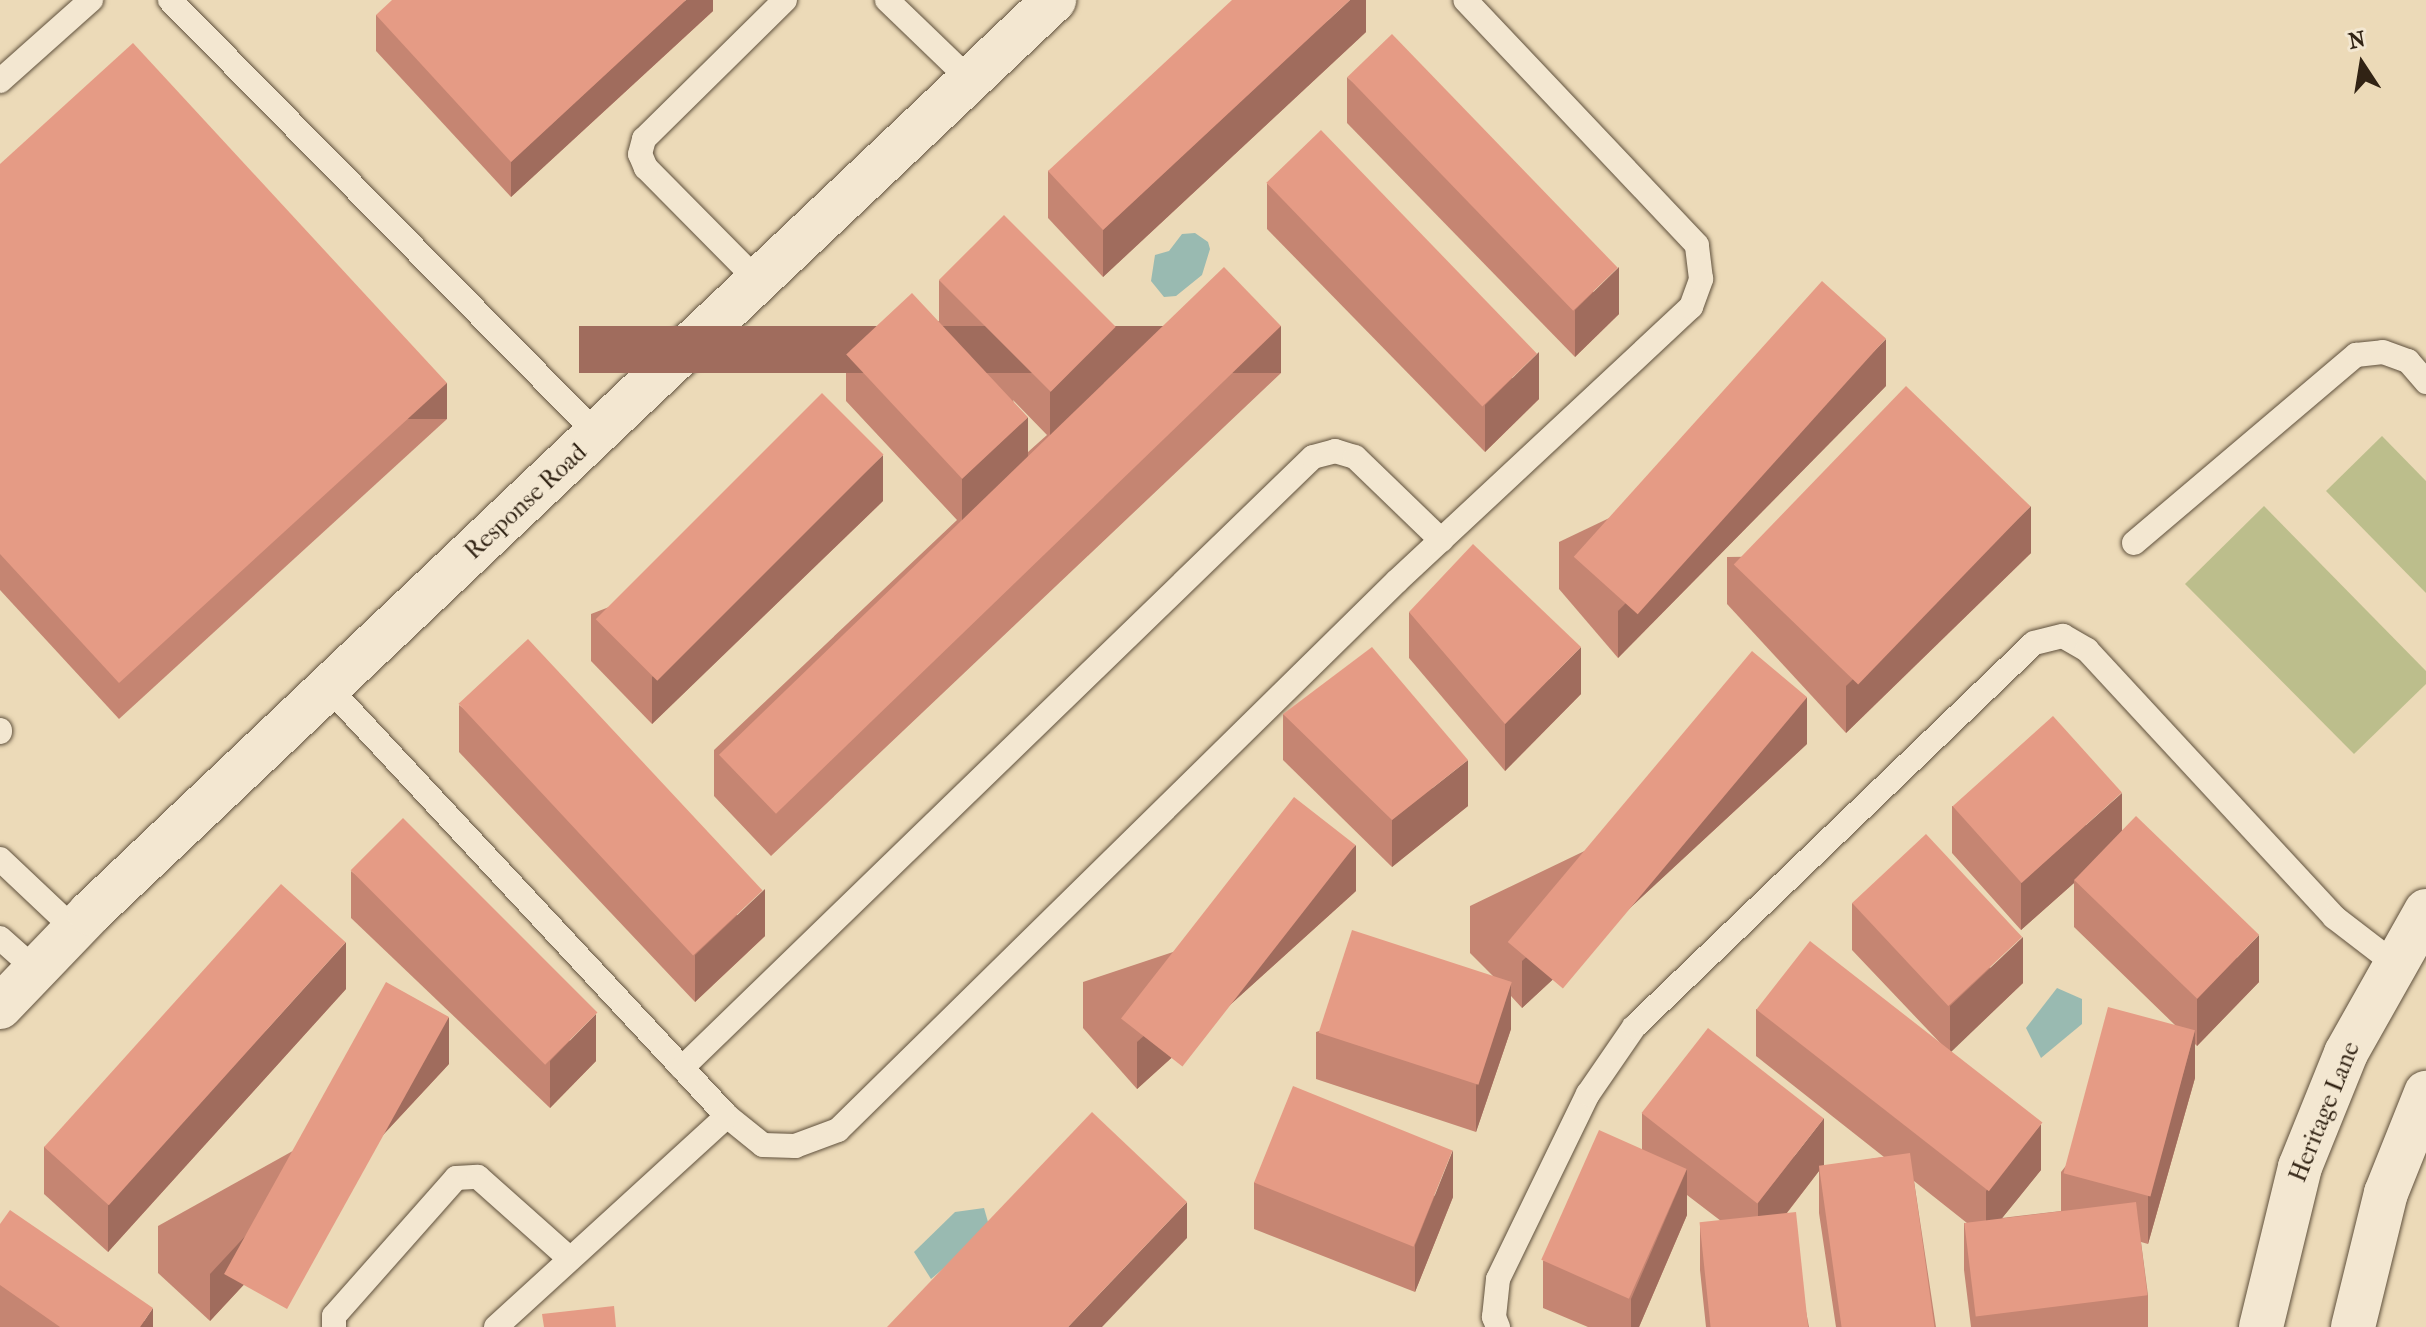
<!DOCTYPE html>
<html>
<head>
<meta charset="utf-8">
<style>
  body { margin:0 }
  #map { position:relative; width:2426px; height:1327px; overflow:hidden; background:#ecdab8; font-family:"IM FELL French Canon",serif }
  div>[style] { position:absolute }
  .green>* { inset:0; background:#bcbe8c }
  .water>* { inset:0; background:#99bab1 }
  .roads { filter:drop-shadow(0 0 2px #60513d) drop-shadow(0 0 2px #60513d) }
  .lane>* { height:24px; margin:-12px; padding:0 12px; transform-origin:12px; border-radius:12px; background:#f3e7d1 }
  .secondary>* { height:44px; margin:-22px; padding:0 22px; transform-origin:22px; border-radius:22px; background:#f3e7d1 }
  .wall>* { inset:0; background:#c58572 }
  .shaded-wall>* { inset:0; background:#a06c5d; transform-origin:0 0 }
  .building>* { inset:0; background:#e59b85; transform-origin:0 0 }
  span { translate:-50% -50%; white-space:nowrap; text-align:center; line-height:1.15; -webkit-text-stroke:6px #f3e7d1; paint-order:stroke }
  .street-label { font-size:24px; color:#312314 }
  .north { position:absolute; left:2322px; top:24px; width:80px; height:80px; -webkit-text-stroke:6px #f3e7d1; paint-order:stroke; rotate:348deg; font-size:22px; font-weight:700; line-height:32px; text-align:center; color:#312314 }
  .north::after { content:''; display:block; margin:auto; width:28px; height:36px; background:#312314; clip-path:polygon(50% 0,100% 100%,50% 72%,0 100%) }
</style>
</head>
<body>
<div id="map">
  <div class="green">
    <div style="clip-path:polygon(2382px 436px,2426px 481px,2426px 593px,2326px 491px)"></div>
    <div style="clip-path:polygon(2264px 506px,2426px 671px,2426px 684px,2354px 754px,2185px 584px)"></div>
  </div>
  <div class="water">
    <div style="clip-path:polygon(1195px 233px,1208px 242px,1210px 249px,1202px 275px,1176px 296px,1164px 297px,1151px 281px,1155px 255px,1169px 251px,1182px 234px)"></div>
    <div style="clip-path:polygon(2057px 988px,2082px 999px,2082px 1024px,2041px 1058px,2026px 1028px)"></div>
    <div style="clip-path:polygon(984px 1208px,990px 1229px,931px 1279px,914px 1252px,955px 1212px)"></div>
  </div>
  <div class="roads">
    <div class="lane">
      <div style="left:170px;top:0;width:610px;rotate:45.46deg"></div>
      <div style="left:887px;top:0;width:115px;rotate:43.9deg"></div>
      <div style="left:0;top:81px;width:122px;rotate:-41.7deg"></div>
      <div style="left:759px;top:282px;width:161px;rotate:-134.7deg"></div>
      <div style="left:646px;top:168px;width:15px;rotate:-113deg"></div>
      <div style="left:640px;top:154px;width:16px;rotate:-75deg"></div>
      <div style="left:644px;top:139px;width:198px;rotate:-44.6deg"></div>
      <div style="left:2134px;top:543px;width:291px;rotate:-40.3deg"></div>
      <div style="left:2356px;top:355px;width:27px;rotate:-6deg"></div>
      <div style="left:2383px;top:352px;width:27px;rotate:20deg"></div>
      <div style="left:2408px;top:361px;width:28px;rotate:49deg"></div>
      <div style="left:328px;top:687px;width:586px;rotate:47.08deg"></div>
      <div style="left:727px;top:1116px;width:46px;rotate:38.9deg"></div>
      <div style="left:763px;top:1145px;width:32px;rotate:2deg"></div>
      <div style="left:795px;top:1146px;width:46px;rotate:-20.4deg"></div>
      <div style="left:838px;top:1130px;width:784px;rotate:-44.48deg"></div>
      <div style="left:1397px;top:581px;width:402px;rotate:-43deg"></div>
      <div style="left:1691px;top:307px;width:30px;rotate:-70deg"></div>
      <div style="left:1701px;top:279px;width:34px;rotate:-97deg"></div>
      <div style="left:1697px;top:245px;width:337px;rotate:-133.4deg"></div>
      <div style="left:0;top:730px;width:2px;rotate:90deg"></div>
      <div style="left:0;top:859px;width:102px;rotate:43.4deg"></div>
      <div style="left:0;top:938px;width:48px;rotate:41.6deg"></div>
      <div style="left:682px;top:1068px;width:878px;rotate:-44.08deg"></div>
      <div style="left:1313px;top:457px;width:23px;rotate:-15deg"></div>
      <div style="left:1335px;top:451px;width:21px;rotate:17deg"></div>
      <div style="left:1355px;top:457px;width:120px;rotate:44deg"></div>
      <div style="left:334px;top:1327px;width:11px;rotate:-90deg"></div>
      <div style="left:334px;top:1316px;width:184px;rotate:-48.5deg"></div>
      <div style="left:456px;top:1178px;width:22px;rotate:-3deg"></div>
      <div style="left:478px;top:1177px;width:123px;rotate:41.7deg"></div>
      <div style="left:496px;top:1327px;width:313px;rotate:-42.4deg"></div>
      <div style="left:1498px;top:1327px;width:11px;rotate:-112deg"></div>
      <div style="left:1494px;top:1317px;width:38px;rotate:-84deg"></div>
      <div style="left:1498px;top:1279px;width:206px;rotate:-64.1deg"></div>
      <div style="left:1588px;top:1094px;width:81px;rotate:-55.5deg"></div>
      <div style="left:1634px;top:1027px;width:554px;rotate:-43.83deg"></div>
      <div style="left:2034px;top:643px;width:30px;rotate:-14deg"></div>
      <div style="left:2063px;top:636px;width:28px;rotate:30deg"></div>
      <div style="left:2087px;top:650px;width:364px;rotate:47.2deg"></div>
      <div style="left:2334px;top:917px;width:77px;rotate:37.6deg"></div>
    </div>
    <div class="secondary">
      <div style="left:0;top:1007px;width:130px;rotate:-46.2deg"></div>
      <div style="left:90px;top:913px;width:1328px;rotate:-43.44deg"></div>
      <div style="left:2261px;top:1327px;width:165px;rotate:-76.3deg"></div>
      <div style="left:2300px;top:1167px;width:123px;rotate:-68deg"></div>
      <div style="left:2346px;top:1053px;width:163px;rotate:-60.6deg"></div>
      <div style="left:2353px;top:1327px;width:138px;rotate:-76.2deg"></div>
      <div style="left:2386px;top:1193px;width:108px;rotate:-68.2deg"></div>
    </div>
  </div>
  <div class="wall">
    <div style="clip-path:polygon(713px 0,713px 11px,511px 197px,376px 51px,376px 15px)"></div>
    <div style="clip-path:polygon(1366px 0,1366px 32px,1103px 277px,1048px 218px,1048px 171px)"></div>
    <div style="clip-path:polygon(1347px 77px,1619px 314px,1575px 357px,1347px 123px)"></div>
    <div style="clip-path:polygon(0 164px,447px 419px,119px 719px,0 590px)"></div>
    <div style="clip-path:polygon(1267px 183px,1539px 399px,1485px 452px,1267px 229px)"></div>
    <div style="clip-path:polygon(evenodd,939px 280px,1116px 369px,1281px 373px,771px 856px,714px 796px,714px 750px,957px 520px,846px 401px,846px 354px,939px 321px,939px 280px,1013px 400px,1047px 435px,1028px 452px,1013px 400px)"></div>
    <div style="clip-path:polygon(1886px 386px,1618px 658px,1559px 589px,1559px 542px)"></div>
    <div style="clip-path:polygon(883px 501px,652px 724px,591px 661px,591px 614px)"></div>
    <div style="clip-path:polygon(2031px 553px,1846px 733px,1727px 604px,1727px 557px)"></div>
    <div style="clip-path:polygon(1409px 612px,1581px 694px,1505px 771px,1409px 658px)"></div>
    <div style="clip-path:polygon(459px 705px,765px 936px,695px 1002px,459px 752px)"></div>
    <div style="clip-path:polygon(1283px 714px,1468px 806px,1392px 867px,1283px 760px)"></div>
    <div style="clip-path:polygon(1807px 744px,1522px 1008px,1511px 996px,1511px 1029px,1476px 1132px,1316px 1079px,1316px 1032px,1494px 977px,1470px 953px,1470px 906px)"></div>
    <div style="clip-path:polygon(1952px 806px,2122px 830px,2259px 982px,2197px 1046px,2195px 1044px,2195px 1078px,2148px 1244px,2141px 1242px,2148px 1295px,2148px 1327px,1971px 1327px,1964px 1270px,1964px 1223px,1967px 1223px,1914px 1181px,1936px 1327px,1836px 1327px,1819px 1213px,1819px 1171px,1787px 1213px,1809px 1327px,1706px 1327px,1700px 1270px,1700px 1224px,1721px 1221px,1687px 1195px,1687px 1215px,1639px 1327px,1588px 1327px,1543px 1308px,1543px 1261px,1642px 1149px,1642px 1113px,1824px 1165px,1824px 1166px,1884px 1157px,1756px 1056px,1756px 1009px,1945px 1048px,1852px 950px,1852px 903px,2023px 983px,1950px 1052px,2041px 1170px,2002px 1218px,2061px 1211px,2061px 1172px,2176px 1026px,2074px 927px,2074px 883px,2021px 930px,1952px 853px)"></div>
    <div style="clip-path:polygon(351px 871px,596px 1061px,550px 1108px,351px 918px)"></div>
    <div style="clip-path:polygon(1356px 891px,1137px 1089px,1083px 1028px,1083px 982px)"></div>
    <div style="clip-path:polygon(346px 989px,108px 1252px,44px 1194px,44px 1147px)"></div>
    <div style="clip-path:polygon(449px 1064px,210px 1321px,158px 1273px,158px 1226px)"></div>
    <div style="clip-path:polygon(1254px 1182px,1453px 1197px,1415px 1292px,1254px 1229px)"></div>
    <div style="clip-path:polygon(0 1224px,153px 1327px,0 1327px)"></div>
  </div>
  <div class="shaded-wall">
    <div style="clip-path:polygon(686px 0,713px 0,713px 11px,511px 197px,511px 162px)"></div>
    <div style="clip-path:polygon(1350px 0,1366px 0,1366px 32px,1103px 277px,1103px 230px)"></div>
    <div style="clip-path:polygon(1619px 267px,1619px 314px,1575px 357px,1575px 310px)"></div>
    <div style="clip-path:polygon(1116px 326px,1116px 373px,1050px 438px,1050px 392px)"></div>
    <div style="left:1281px;top:326px;width:47px;height:702px;rotate:90deg"></div>
    <div style="clip-path:polygon(1886px 339px,1886px 386px,1618px 658px,1618px 611px)"></div>
    <div style="clip-path:polygon(1539px 352px,1539px 399px,1485px 452px,1485px 405px)"></div>
    <div style="left:447px;top:383px;width:36px;height:445px;rotate:90deg"></div>
    <div style="clip-path:polygon(1028px 417px,1028px 464px,962px 525px,962px 479px)"></div>
    <div style="clip-path:polygon(883px 455px,883px 501px,652px 724px,652px 677px)"></div>
    <div style="clip-path:polygon(2031px 506px,2031px 553px,1846px 733px,1846px 686px)"></div>
    <div style="clip-path:polygon(1581px 647px,1581px 694px,1505px 771px,1505px 724px)"></div>
    <div style="clip-path:polygon(1807px 697px,1807px 744px,1522px 1008px,1522px 961px)"></div>
    <div style="clip-path:polygon(1468px 760px,1468px 806px,1392px 867px,1392px 820px)"></div>
    <div style="clip-path:polygon(2122px 793px,2122px 840px,2074px 880px,2074px 883px,2021px 930px,2021px 883px)"></div>
    <div style="clip-path:polygon(1356px 845px,1356px 891px,1137px 1089px,1137px 1042px)"></div>
    <div style="clip-path:polygon(765px 889px,765px 936px,695px 1002px,695px 955px)"></div>
    <div style="clip-path:polygon(2259px 935px,2259px 982px,2197px 1046px,2197px 999px)"></div>
    <div style="clip-path:polygon(2023px 937px,2023px 983px,1950px 1053px,1950px 1006px)"></div>
    <div style="clip-path:polygon(346px 942px,346px 989px,108px 1252px,108px 1205px)"></div>
    <div style="clip-path:polygon(1511px 983px,1511px 1029px,1476px 1132px,1476px 1086px)"></div>
    <div style="clip-path:polygon(596px 1014px,596px 1061px,550px 1108px,550px 1061px)"></div>
    <div style="clip-path:polygon(449px 1017px,449px 1064px,210px 1321px,210px 1274px)"></div>
    <div style="clip-path:polygon(2195px 1031px,2195px 1078px,2148px 1244px,2148px 1197px)"></div>
    <div style="clip-path:polygon(1824px 1118px,1824px 1165px,1820px 1171px,1819px 1167px,1819px 1171px,1758px 1250px,1758px 1203px)"></div>
    <div style="clip-path:polygon(2041px 1124px,2041px 1170px,1986px 1238px,1986px 1191px)"></div>
    <div style="clip-path:polygon(1453px 1150px,1453px 1197px,1415px 1292px,1415px 1245px)"></div>
    <div style="clip-path:polygon(1687px 1169px,1687px 1215px,1639px 1327px,1631px 1327px,1631px 1299px)"></div>
    <div style="clip-path:polygon(1187px 1202px,1187px 1238px,1102px 1327px,1068px 1327px)"></div>
    <div style="clip-path:polygon(153px 1308px,153px 1327px,140px 1327px)"></div>
  </div>
  <div class="building">
    <div style="clip-path:polygon(392px 0,686px 0,511px 162px,376px 15px)"></div>
    <div style="clip-path:polygon(1232px 0,1350px 0,1103px 230px,1048px 171px)"></div>
    <div style="left:1392px;top:34px;width:325px;height:62px;rotate:46deg"></div>
    <div style="clip-path:polygon(133px 43px,447px 383px,119px 683px,0 554px,0 164px)"></div>
    <div style="left:1321px;top:130px;width:311px;height:76px;rotate:46deg"></div>
    <div style="left:1004px;top:215px;width:158px;height:92px;rotate:45deg"></div>
    <div style="left:1224px;top:267px;width:82px;height:702px;rotate:46deg"></div>
    <div style="left:1822px;top:281px;width:86px;height:371px;rotate:42deg"></div>
    <div style="left:912px;top:293px;width:170px;height:90px;rotate:47deg"></div>
    <div style="left:1906px;top:386px;width:173px;height:248px;rotate:44deg"></div>
    <div style="left:822px;top:393px;width:87px;height:320px;rotate:45deg"></div>
    <div style="clip-path:polygon(1473px 544px,1581px 647px,1505px 724px,1409px 612px)"></div>
    <div style="left:528px;top:639px;width:344px;height:95px;rotate:47deg"></div>
    <div style="clip-path:polygon(1372px 647px,1468px 760px,1392px 820px,1283px 714px)"></div>
    <div style="left:1752px;top:651px;width:72px;height:380px;rotate:40deg"></div>
    <div style="left:2053px;top:716px;width:103px;height:135px;rotate:48deg"></div>
    <div style="left:1294px;top:797px;width:78px;height:281px;rotate:38deg"></div>
    <div style="left:2136px;top:816px;width:171px;height:89px;rotate:44deg"></div>
    <div style="left:403px;top:818px;width:275px;height:74px;rotate:45deg"></div>
    <div style="left:1926px;top:834px;width:141px;height:101px;rotate:47deg"></div>
    <div style="left:281px;top:884px;width:87px;height:354px;rotate:42deg"></div>
    <div style="left:1352px;top:930px;width:168px;height:108px;rotate:18deg"></div>
    <div style="left:1810px;top:941px;width:295px;height:87px;rotate:38deg"></div>
    <div style="left:386px;top:982px;width:72px;height:334px;rotate:29deg"></div>
    <div style="left:2108px;top:1007px;width:90px;height:172px;rotate:15deg"></div>
    <div style="left:1708px;top:1028px;width:147px;height:108px;rotate:38deg"></div>
    <div style="left:1293px;top:1086px;width:172px;height:104px;rotate:22deg"></div>
    <div style="clip-path:polygon(1092px 1112px,1187px 1202px,1068px 1327px,887px 1327px)"></div>
    <div style="left:1599px;top:1130px;width:96px;height:142px;rotate:24deg"></div>
    <div style="left:1910px;top:1153px;width:176px;height:92px;rotate:82deg"></div>
    <div style="left:2136px;top:1202px;width:94px;height:173px;rotate:83deg"></div>
    <div style="clip-path:polygon(10px 1210px,153px 1308px,140px 1327px,60px 1327px,0 1285px,0 1224px)"></div>
    <div style="left:1796px;top:1212px;width:116px;height:97px;rotate:84deg"></div>
    <div style="clip-path:polygon(614px 1306px,616px 1327px,544px 1327px,542px 1314px)"></div>
  </div>
  <div class="street-label">
    <span style="left:526px;top:502px;rotate:-43deg">Response Road</span>
    <span style="left:2325px;top:1112px;rotate:-68deg">Heritage Lane</span>
  </div>
  <div class="north">N</div>
</div>
</body>
</html>
